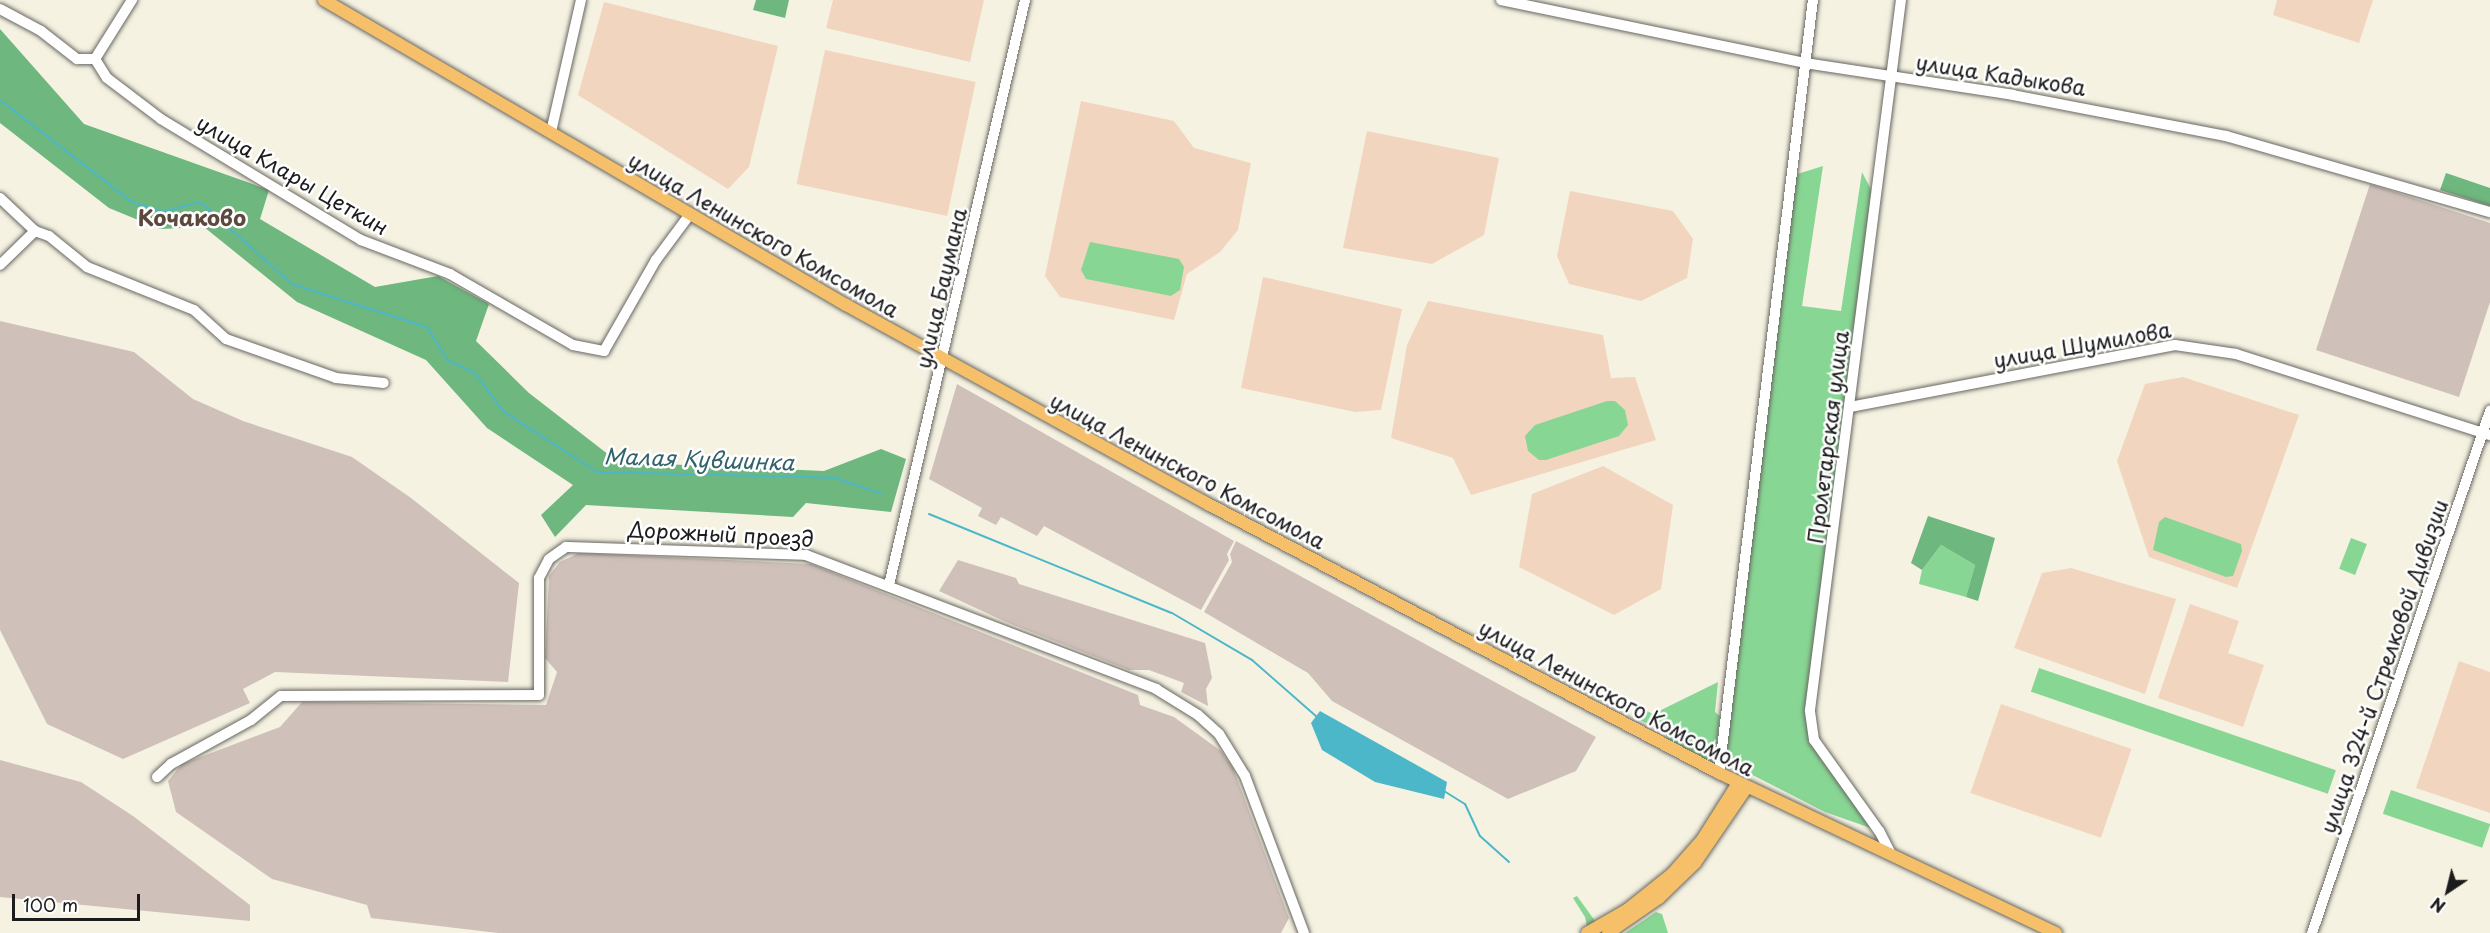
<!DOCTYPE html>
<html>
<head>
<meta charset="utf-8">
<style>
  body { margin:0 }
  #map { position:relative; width:2490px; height:933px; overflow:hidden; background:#f5f2e2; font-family:"Playpen Sans",sans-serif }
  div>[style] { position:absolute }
  .built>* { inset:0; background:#f2d5be; transform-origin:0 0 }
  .industrial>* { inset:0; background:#cfc1ba }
  .green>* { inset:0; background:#88d694; transform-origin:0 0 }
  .forest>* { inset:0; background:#6eb77e }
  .water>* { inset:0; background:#4db7ca }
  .stream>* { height:2px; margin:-1px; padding:0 1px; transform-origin:1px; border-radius:1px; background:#4db7ca }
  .roads { filter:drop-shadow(0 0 2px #686761) drop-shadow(0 0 2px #686761) }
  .minor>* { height:10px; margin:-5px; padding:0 5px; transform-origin:5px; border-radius:5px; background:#fff }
  .major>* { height:12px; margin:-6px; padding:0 6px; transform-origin:6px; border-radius:6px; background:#f6c06b }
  span { translate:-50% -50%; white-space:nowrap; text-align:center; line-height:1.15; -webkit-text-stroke:5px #fff; paint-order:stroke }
  .street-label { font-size:21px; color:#1c1c1c }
  .neighbourhood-label { font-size:22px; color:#5d483e; font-weight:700 }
  .water-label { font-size:22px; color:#32626a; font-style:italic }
  .north { position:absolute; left:2418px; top:861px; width:60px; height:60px; -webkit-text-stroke:4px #fff; paint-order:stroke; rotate:215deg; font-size:16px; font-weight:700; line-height:24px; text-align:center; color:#1c1c1c }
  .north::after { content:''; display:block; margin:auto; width:21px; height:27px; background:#1c1c1c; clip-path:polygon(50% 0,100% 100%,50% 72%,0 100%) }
  .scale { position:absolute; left:12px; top:894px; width:128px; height:27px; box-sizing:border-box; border:3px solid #1c1c1c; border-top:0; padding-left:8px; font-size:18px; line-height:21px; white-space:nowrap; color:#1c1c1c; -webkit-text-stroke:4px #fff; paint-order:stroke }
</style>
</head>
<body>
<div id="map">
  <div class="built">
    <div style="clip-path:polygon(833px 0,984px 0,970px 62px,826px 28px)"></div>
    <div style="clip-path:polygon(2277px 0,2373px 0,2359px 43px,2273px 15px)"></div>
    <div style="clip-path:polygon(604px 2px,778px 46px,749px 167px,728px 189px,578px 95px)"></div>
    <div style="left:825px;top:50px;width:154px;height:137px;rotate:12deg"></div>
    <div style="clip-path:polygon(1081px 101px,1174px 121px,1194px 148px,1251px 163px,1238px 230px,1220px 252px,1187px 274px,1174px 320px,1060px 297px,1045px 276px)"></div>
    <div style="clip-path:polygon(1367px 131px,1499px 158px,1484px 235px,1432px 264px,1343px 248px)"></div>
    <div style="clip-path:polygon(1570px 191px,1673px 211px,1693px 239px,1687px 278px,1641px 301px,1569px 284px,1557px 256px)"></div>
    <div style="clip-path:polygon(1263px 277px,1402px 309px,1381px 410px,1355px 412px,1241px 388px)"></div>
    <div style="clip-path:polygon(1428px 301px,1603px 335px,1611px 378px,1635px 377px,1656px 440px,1471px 495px,1453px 458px,1391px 438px,1407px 345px)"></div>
    <div style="clip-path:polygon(2183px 377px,2299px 415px,2237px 588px,2149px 557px,2117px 461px,2145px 384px)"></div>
    <div style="clip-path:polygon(1603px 466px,1673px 505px,1661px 589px,1614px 615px,1519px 567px,1532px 494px)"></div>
    <div style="clip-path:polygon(2071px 568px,2176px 599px,2145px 694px,2014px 648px,2042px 573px)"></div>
    <div style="clip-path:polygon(2190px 604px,2239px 621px,2228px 653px,2264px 665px,2243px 727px,2158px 698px)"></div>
    <div style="clip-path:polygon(2459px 661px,2490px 672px,2490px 813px,2416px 788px)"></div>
    <div style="left:2001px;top:704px;width:138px;height:94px;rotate:19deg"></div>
  </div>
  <div class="industrial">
    <div style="clip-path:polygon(2370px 184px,2490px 223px,2490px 302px,2459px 397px,2316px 350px)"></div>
    <div style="clip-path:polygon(0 321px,134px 352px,193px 399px,243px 421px,352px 457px,411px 498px,519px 583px,508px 682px,275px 672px,243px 689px,250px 703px,123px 759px,47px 724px,0 630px)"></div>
    <div style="clip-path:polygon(957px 384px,1234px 541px,1227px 554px,1229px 560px,1201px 610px,1044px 526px,1037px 536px,1001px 517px,996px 525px,978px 516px,982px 508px,929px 479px)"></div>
    <div style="clip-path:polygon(1236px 541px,1596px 737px,1576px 771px,1508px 799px,1332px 701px,1308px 673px,1204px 612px,1232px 562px,1230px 554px)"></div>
    <div style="clip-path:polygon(579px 553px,811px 564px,1138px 695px,1140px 705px,1174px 717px,1221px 751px,1233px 768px,1289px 918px,1281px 933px,498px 933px,371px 918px,367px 905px,272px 879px,176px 812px,168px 781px,182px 764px,280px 727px,302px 702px,546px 705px,557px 672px,545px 658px,549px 576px,560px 562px)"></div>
    <div style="clip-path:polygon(958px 560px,1016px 578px,1019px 584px,1205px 643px,1212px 678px,1206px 689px,1208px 706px,1181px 692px,1184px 683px,1149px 670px,1129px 670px,1006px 622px,939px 591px)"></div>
    <div style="clip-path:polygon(0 760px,81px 782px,133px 816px,250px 905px,250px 921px,0 897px)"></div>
  </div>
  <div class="green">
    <div style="clip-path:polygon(1823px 166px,1802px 306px,1841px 311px,1862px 172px,1877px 201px,1811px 727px,1879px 831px,1825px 812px,1723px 760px,1791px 176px)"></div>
    <div style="clip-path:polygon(1090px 242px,1179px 259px,1184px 267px,1180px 290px,1171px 296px,1086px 279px,1081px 270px)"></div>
    <div style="clip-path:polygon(1607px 401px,1615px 401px,1625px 410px,1628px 425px,1619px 436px,1546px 460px,1539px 460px,1528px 451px,1525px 436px,1535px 425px)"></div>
    <div style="clip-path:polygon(2165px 517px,2241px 544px,2242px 551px,2233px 576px,2226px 577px,2153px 550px,2159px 522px)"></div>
    <div style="left:2351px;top:538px;width:17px;height:33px;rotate:21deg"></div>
    <div style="clip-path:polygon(1941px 545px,1975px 565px,1966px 597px,1919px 584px,1922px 570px)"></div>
    <div style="left:2039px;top:668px;width:314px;height:25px;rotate:19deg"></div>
    <div style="clip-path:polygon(1718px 682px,1715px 712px,1720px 716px,1715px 762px,1711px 765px,1667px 741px,1666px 733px,1640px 720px,1647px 711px,1653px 714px)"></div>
    <div style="left:2391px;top:790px;width:105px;height:25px;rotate:19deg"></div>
    <div style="clip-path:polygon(1577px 896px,1598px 925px,1588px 931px,1585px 917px,1573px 898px)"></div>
    <div style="clip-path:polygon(1656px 912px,1662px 914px,1668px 933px,1625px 933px)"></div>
  </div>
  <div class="forest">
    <div style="clip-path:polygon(756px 0,789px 0,785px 18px,753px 10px)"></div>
    <div style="clip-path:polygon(0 29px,84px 124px,269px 190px,260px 219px,375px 287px,438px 276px,489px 304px,476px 341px,529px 393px,618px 462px,824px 471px,881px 449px,906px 459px,891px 512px,806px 503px,793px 517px,586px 505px,555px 537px,541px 515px,573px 485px,487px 428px,426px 360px,297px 302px,204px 227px,160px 229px,109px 208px,0 123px)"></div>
    <div style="clip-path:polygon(2446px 173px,2490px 188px,2490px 206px,2440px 190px)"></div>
    <div style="clip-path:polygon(1928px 516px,1995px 538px,1978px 601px,1966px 597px,1975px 565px,1941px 545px,1922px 570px,1911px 563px)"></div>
  </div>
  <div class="water">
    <div style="clip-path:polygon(1320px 711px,1447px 782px,1444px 799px,1375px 782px,1322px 750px,1311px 723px)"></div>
  </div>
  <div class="stream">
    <div style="left:0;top:100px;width:167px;rotate:37.7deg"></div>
    <div style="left:132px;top:202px;width:32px;rotate:18deg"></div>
    <div style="left:162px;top:212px;width:39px;rotate:-15deg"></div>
    <div style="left:200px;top:202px;width:123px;rotate:41.7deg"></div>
    <div style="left:292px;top:284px;width:142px;rotate:17.7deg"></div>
    <div style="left:427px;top:327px;width:40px;rotate:58deg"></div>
    <div style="left:448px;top:361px;width:28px;rotate:23deg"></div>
    <div style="left:474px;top:372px;width:49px;rotate:53.4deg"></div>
    <div style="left:503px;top:411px;width:112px;rotate:33deg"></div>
    <div style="left:597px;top:472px;width:239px;rotate:1.4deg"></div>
    <div style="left:836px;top:478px;width:48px;rotate:19.6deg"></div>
    <div style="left:929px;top:514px;width:262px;rotate:22.2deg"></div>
    <div style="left:1172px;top:613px;width:93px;rotate:30.4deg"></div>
    <div style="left:1252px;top:660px;width:86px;rotate:41.2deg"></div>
    <div style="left:1444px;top:791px;width:25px;rotate:32deg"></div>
    <div style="left:1465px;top:804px;width:35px;rotate:65deg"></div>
    <div style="left:1480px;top:836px;width:39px;rotate:42deg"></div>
  </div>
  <div class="roads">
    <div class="minor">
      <div style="left:1501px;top:0;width:310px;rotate:11.7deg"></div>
      <div style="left:1805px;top:63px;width:210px;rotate:8.7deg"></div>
      <div style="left:2013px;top:95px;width:217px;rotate:10.9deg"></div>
      <div style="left:2226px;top:136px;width:275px;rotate:16.1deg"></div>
      <div style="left:0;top:9px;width:47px;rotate:28.2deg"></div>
      <div style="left:41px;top:31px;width:46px;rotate:37.9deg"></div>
      <div style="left:77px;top:59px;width:18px"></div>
      <div style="left:95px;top:59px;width:22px;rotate:58deg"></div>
      <div style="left:107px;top:78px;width:68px;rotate:37.2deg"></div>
      <div style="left:161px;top:119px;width:234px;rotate:31.2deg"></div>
      <div style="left:361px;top:240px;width:95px;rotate:20.9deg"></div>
      <div style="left:450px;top:274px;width:142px;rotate:30deg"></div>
      <div style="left:573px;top:345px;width:32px;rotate:11deg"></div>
      <div style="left:604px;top:351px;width:105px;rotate:-60.3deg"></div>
      <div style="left:656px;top:260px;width:57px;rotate:-53.5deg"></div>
      <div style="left:95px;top:59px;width:70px;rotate:-57.9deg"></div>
      <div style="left:551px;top:132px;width:135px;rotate:-77.2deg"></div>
      <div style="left:0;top:198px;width:48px;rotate:43.3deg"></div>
      <div style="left:35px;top:231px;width:15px;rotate:20deg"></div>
      <div style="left:49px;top:236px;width:49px;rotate:39.2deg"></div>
      <div style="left:87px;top:267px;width:115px;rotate:21.9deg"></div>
      <div style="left:194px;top:310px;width:43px;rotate:42.2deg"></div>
      <div style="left:226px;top:339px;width:117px;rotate:19.5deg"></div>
      <div style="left:336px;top:378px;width:48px;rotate:5.9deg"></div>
      <div style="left:0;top:265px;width:49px;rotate:-44.2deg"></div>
      <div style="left:1850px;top:407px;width:331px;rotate:-10.8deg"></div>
      <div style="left:2175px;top:345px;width:62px;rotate:8.4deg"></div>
      <div style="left:2236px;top:354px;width:267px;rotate:17.7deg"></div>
      <div style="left:889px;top:585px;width:601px;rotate:-76.91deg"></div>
      <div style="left:1719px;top:773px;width:779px;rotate:-83.07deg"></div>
      <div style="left:157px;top:777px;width:19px;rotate:-43deg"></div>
      <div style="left:171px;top:764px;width:91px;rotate:-28.8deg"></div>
      <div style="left:251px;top:720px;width:38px;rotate:-39deg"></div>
      <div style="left:281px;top:696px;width:258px;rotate:-0.2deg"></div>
      <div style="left:539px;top:695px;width:117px;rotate:-90deg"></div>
      <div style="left:539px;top:578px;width:21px;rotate:-62deg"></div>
      <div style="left:549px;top:559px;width:21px;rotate:-35deg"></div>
      <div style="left:566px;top:547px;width:240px;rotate:1.9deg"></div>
      <div style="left:806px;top:555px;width:375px;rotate:20.9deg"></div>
      <div style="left:1156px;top:689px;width:49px;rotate:31.8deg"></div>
      <div style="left:1198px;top:715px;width:28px;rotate:42deg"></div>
      <div style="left:1219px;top:734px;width:49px;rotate:58.2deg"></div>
      <div style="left:1245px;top:776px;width:168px;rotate:69.4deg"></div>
      <div style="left:1892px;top:856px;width:28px;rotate:-117deg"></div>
      <div style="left:1879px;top:831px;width:112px;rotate:-125.5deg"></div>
      <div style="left:1814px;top:740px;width:30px;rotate:-98deg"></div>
      <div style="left:1810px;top:710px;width:716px;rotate:-82.7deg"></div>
      <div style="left:2312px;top:933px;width:552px;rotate:-71.17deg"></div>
    </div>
    <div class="major">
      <div style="left:324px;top:0;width:605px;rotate:30.3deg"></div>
      <div style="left:846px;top:305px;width:411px;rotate:28.8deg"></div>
      <div style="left:1206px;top:503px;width:580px;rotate:27.76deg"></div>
      <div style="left:1719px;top:773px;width:373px;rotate:25.4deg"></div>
      <div style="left:1587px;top:933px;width:46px;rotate:-29.9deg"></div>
      <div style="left:1627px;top:910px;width:58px;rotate:-38.7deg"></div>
      <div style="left:1672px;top:874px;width:45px;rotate:-48.6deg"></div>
      <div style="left:1702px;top:840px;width:67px;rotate:-57.7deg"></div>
      <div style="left:1608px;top:933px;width:62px;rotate:-34.5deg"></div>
      <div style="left:1659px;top:898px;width:50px;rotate:-44.2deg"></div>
      <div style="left:1695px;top:863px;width:92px;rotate:-55.6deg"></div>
    </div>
  </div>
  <div class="street-label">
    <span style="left:2001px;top:74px;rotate:9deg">улица Кадыкова</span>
    <span style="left:293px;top:174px;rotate:30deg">улица Клары Цеткин</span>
    <span style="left:764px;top:234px;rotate:30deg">улица Ленинского Комсомола</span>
    <span style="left:940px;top:288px;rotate:-77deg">улица Баумана</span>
    <span style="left:2082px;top:344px;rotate:-10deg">улица Шумилова</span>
    <span style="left:1827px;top:437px;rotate:-83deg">Пролетарская улица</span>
    <span style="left:1188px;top:470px;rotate:28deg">улица Ленинского Комсомола</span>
    <span style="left:721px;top:533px;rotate:3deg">Дорожный проезд</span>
    <span style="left:2383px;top:666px;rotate:-71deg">улица 324-й Стрелковой Дивизии</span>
    <span style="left:1617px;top:697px;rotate:28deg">улица Ленинского Комсомола</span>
  </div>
  <div class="neighbourhood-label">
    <span style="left:192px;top:217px">Кочаково</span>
  </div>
  <div class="water-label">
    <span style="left:699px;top:458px;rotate:2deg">Малая Кувшинка</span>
  </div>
  <div class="north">N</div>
  <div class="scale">100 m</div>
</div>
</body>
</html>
